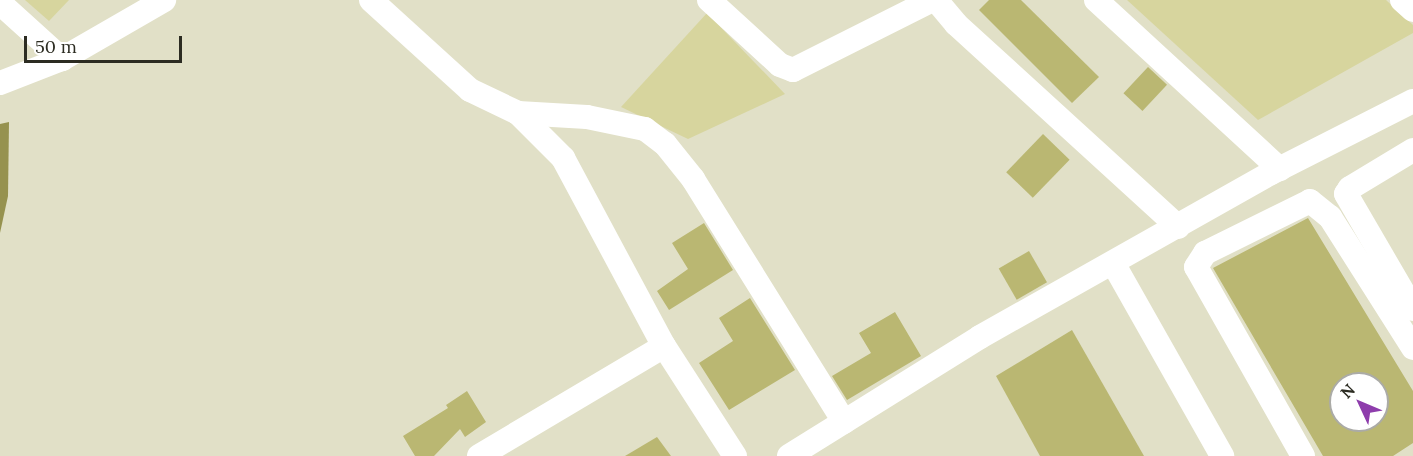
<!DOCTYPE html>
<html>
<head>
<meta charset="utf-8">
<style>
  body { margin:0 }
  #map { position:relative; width:1413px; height:456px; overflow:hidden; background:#e1e0c7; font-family:Lora,serif }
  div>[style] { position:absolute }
  .green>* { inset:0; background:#d7d59e }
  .water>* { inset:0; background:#96924f }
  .building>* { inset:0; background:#bab772; transform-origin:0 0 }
  .minor>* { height:24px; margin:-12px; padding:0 12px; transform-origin:12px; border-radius:12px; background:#fff }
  span { translate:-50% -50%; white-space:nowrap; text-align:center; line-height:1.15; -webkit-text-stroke:5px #fff; paint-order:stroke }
  .north { position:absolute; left:1329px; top:372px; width:60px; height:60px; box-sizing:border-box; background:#fff; border:2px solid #ababa7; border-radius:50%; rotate:314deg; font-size:16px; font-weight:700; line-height:24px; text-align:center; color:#2c2c22 }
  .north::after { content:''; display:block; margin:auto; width:21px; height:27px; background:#8e3dac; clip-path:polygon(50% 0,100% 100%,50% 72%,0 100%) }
  .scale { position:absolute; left:24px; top:36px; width:158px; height:27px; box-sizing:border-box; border:3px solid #2c2c22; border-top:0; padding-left:8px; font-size:18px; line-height:21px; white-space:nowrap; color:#2c2c22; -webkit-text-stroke:4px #fff; paint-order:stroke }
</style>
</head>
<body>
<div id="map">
  <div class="green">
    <div style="clip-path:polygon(25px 0,69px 0,49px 21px)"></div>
    <div style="clip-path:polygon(1127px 0,1386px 0,1413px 25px,1413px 33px,1258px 120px)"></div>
    <div style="clip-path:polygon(707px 13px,785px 94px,688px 139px,621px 107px)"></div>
  </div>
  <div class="water">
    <div style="clip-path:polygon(9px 122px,8px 196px,0 233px,0 124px)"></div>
  </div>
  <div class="building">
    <div style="clip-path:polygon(989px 0,1021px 0,1099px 77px,1072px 103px,979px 10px)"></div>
    <div style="left:1148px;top:67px;width:26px;height:36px;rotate:43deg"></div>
    <div style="left:1043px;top:134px;width:37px;height:53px;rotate:44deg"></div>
    <div style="clip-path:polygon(evenodd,1308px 218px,1413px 391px,1413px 443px,1393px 456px,1323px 456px,1213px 268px,1308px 218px,1341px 384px,1377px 384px,1377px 420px,1341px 420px,1341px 384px)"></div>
    <div style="clip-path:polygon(704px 223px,733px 270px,669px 310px,657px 291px,688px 269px,672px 243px)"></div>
    <div style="left:1029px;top:251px;width:36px;height:35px;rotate:60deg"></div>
    <div style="clip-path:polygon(750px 298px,795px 370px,729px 410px,699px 363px,733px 341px,719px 318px)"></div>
    <div style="clip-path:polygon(895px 312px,921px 356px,847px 400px,832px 376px,871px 353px,859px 333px)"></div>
    <div style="clip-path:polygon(1072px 330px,1144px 456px,1040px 456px,996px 376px)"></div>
    <div style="clip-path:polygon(467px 391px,486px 422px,465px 437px,460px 429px,434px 456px,415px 456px,403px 436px,448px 408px,446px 405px)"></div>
    <div style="clip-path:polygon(657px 437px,671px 456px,625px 456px)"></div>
  </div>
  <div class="minor">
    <div style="left:371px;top:0;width:134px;rotate:42.3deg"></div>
    <div style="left:470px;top:90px;width:53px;rotate:25.6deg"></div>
    <div style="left:518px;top:113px;width:64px;rotate:45deg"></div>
    <div style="left:563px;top:158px;width:213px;rotate:61.8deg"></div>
    <div style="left:664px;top:346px;width:131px;rotate:57.2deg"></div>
    <div style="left:709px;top:0;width:96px;rotate:42.5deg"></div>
    <div style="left:780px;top:65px;width:14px;rotate:21deg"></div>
    <div style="left:793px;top:70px;width:156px;rotate:-26.7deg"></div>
    <div style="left:936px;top:0;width:31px;rotate:50deg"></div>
    <div style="left:956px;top:24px;width:301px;rotate:42.4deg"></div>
    <div style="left:1096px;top:0;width:250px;rotate:42.6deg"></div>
    <div style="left:1402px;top:0;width:15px;rotate:42deg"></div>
    <div style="left:0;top:3px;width:84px;rotate:42.1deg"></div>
    <div style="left:0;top:83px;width:66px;rotate:-21.2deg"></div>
    <div style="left:62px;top:59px;width:118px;rotate:-30deg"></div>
    <div style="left:518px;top:113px;width:69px;rotate:3.3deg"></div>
    <div style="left:587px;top:117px;width:59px;rotate:11.7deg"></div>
    <div style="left:645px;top:129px;width:25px;rotate:37deg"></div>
    <div style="left:665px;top:144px;width:45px;rotate:51.3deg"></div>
    <div style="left:693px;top:179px;width:286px;rotate:58.1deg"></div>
    <div style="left:1413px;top:150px;width:74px;rotate:148.9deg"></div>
    <div style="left:1350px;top:188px;width:7px;rotate:124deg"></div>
    <div style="left:1346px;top:194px;width:133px;rotate:59.8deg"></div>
    <div style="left:1113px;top:263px;width:222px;rotate:60.5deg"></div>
    <div style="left:479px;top:456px;width:215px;rotate:-30.7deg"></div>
    <div style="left:789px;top:456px;width:225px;rotate:-31.9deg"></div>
    <div style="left:980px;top:337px;width:334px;rotate:-29.4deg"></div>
    <div style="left:1271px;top:173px;width:159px;rotate:-26.9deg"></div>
    <div style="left:1303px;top:456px;width:217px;rotate:-119.5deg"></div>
    <div style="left:1196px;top:267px;width:17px;rotate:-57deg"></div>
    <div style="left:1205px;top:253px;width:117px;rotate:-26.3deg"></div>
    <div style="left:1310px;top:201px;width:26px;rotate:39deg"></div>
    <div style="left:1330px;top:217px;width:155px;rotate:57.6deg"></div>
  </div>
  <div class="north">N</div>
  <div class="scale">50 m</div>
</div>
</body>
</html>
